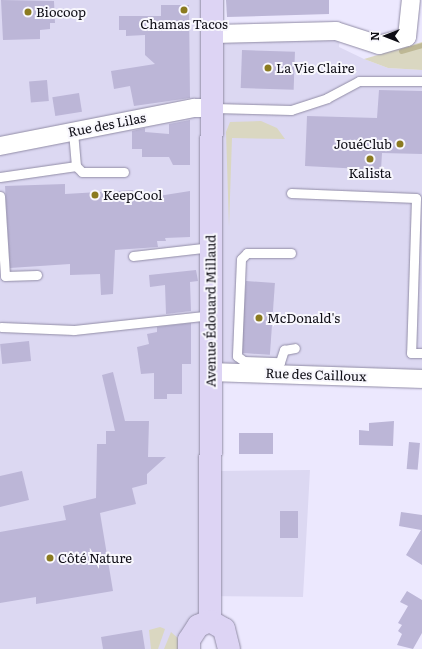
<!DOCTYPE html>
<html>
<head>
<meta charset="utf-8">
<style>
  body { margin:0 }
  #map { position:relative; width:422px; height:649px; overflow:hidden; background:#ece8fe; font-family:Literata,serif }
  div>[style] { position:absolute }
  .built>* { inset:0; background:#dcd8f2 }
  .green>* { inset:0; background:#dad7c1 }
  .stream>* { height:4.5px; margin:-2.25px; padding:0 2.25px; transform-origin:2.25px; border-radius:2.25px; background:#beb895 }
  .building>* { inset:0; background:#bcb6d7; transform-origin:0 0 }
  .roads { filter:drop-shadow(0 0 1px #918ca6) drop-shadow(0 0 1px #918ca6) }
  .service>* { height:9px; margin:-4.5px; padding:0 4.5px; transform-origin:4.5px; border-radius:4.5px; background:#fff }
  .minor>* { height:18px; margin:-9px; padding:0 9px; transform-origin:9px; border-radius:9px; background:#fff }
  .secondary>* { height:22px; margin:-11px; padding:0 11px; transform-origin:11px; border-radius:11px; background:#ddd4f4 }
  .dots>* { width:11px; height:11px; translate:-50% -50%; box-sizing:border-box; border:2px solid #f8f7fd; border-radius:50% }
  span { translate:-50% -50%; white-space:nowrap; text-align:center; line-height:1.15; -webkit-text-stroke:4px #f8f7fd; paint-order:stroke }
  .poi-label { font-size:13px; color:#0e0d15 }
  .left { translate:0 -50%; text-align:left }
  .right { translate:-100% -50%; text-align:right }
  .street-label { font-size:13px; color:#0e0d15 }
  .north { position:absolute; left:366px; top:16px; width:40px; height:40px; -webkit-text-stroke:3px #f8f7fd; paint-order:stroke; rotate:270deg; font-size:11px; font-weight:700; line-height:16px; text-align:center; color:#0e0d15 }
  .north::after { content:''; display:block; margin:auto; width:14px; height:18px; background:#0e0d15; clip-path:polygon(50% 0,100% 100%,50% 72%,0 100%) }
</style>
</head>
<body>
<div id="map">
  <div class="built">
    <div style="clip-path:polygon(0 0,207px 0,207px 38px,340px 35px,339px 47px,364px 59px,388px 68px,422px 70px,422px 373px,220px 369px,220px 471px,310px 470px,303px 597px,201px 596px,200px 649px,0 649px)"></div>
  </div>
  <div class="green">
    <div style="clip-path:polygon(422px 42px,422px 70px,388px 68px,364px 59px)"></div>
    <div style="clip-path:polygon(261px 121px,277px 128px,285px 139px,232px 138px,229px 227px,226px 132px,230px 122px)"></div>
    <div style="clip-path:polygon(160px 627px,165px 629px,158px 649px,151px 649px,149px 630px)"></div>
    <div style="clip-path:polygon(171px 632px,180px 640px,178px 649px,164px 649px)"></div>
  </div>
  <div class="stream">
    <div style="left:401px;top:51px;width:22px;rotate:-16deg"></div>
  </div>
  <div class="building">
    <div style="clip-path:polygon(1px 0,54px 1px,55px 23px,50px 23px,50px 29px,40px 30px,40px 39px,3px 40px)"></div>
    <div style="clip-path:polygon(226px 0,329px 0,329px 14px,227px 17px)"></div>
    <div style="clip-path:polygon(161px 5px,189px 5px,190px 98px,134px 106px,130px 86px,114px 89px,111px 71px,155px 64px,145px 55px,145px 35px,126px 36px,126px 30px,119px 30px,119px 16px,161px 16px)"></div>
    <div style="left:242px;top:50px;width:53px;height:38px;rotate:2deg"></div>
    <div style="left:47px;top:80px;width:21px;height:18px;rotate:85deg"></div>
    <div style="clip-path:polygon(379px 90px,422px 91px,422px 154px,382px 153px,381px 170px,305px 166px,307px 116px,377px 118px)"></div>
    <div style="left:79px;top:93px;width:19px;height:27px;rotate:81deg"></div>
    <div style="clip-path:polygon(190px 120px,190px 165px,173px 165px,169px 157px,142px 157px,142px 149px,132px 149px,132px 131px,145px 128px,145px 132px,169px 134px,169px 124px)"></div>
    <div style="clip-path:polygon(65px 184px,65px 194px,133px 190px,133px 200px,190px 191px,190px 237px,165px 238px,166px 241px,157px 241px,158px 247px,115px 250px,113px 294px,101px 295px,100px 274px,70px 275px,70px 264px,10px 268px,5px 186px)"></div>
    <div style="clip-path:polygon(196px 270px,198px 281px,190px 282px,191px 311px,166px 314px,165px 285px,150px 287px,149px 275px)"></div>
    <div style="left:246px;top:281px;width:29px;height:72px;rotate:4deg"></div>
    <div style="clip-path:polygon(191px 323px,191px 364px,182px 364px,182px 394px,167px 394px,167px 399px,154px 399px,154px 373px,141px 374px,137px 347px,149px 344px,147px 334px,157px 332px,157px 327px)"></div>
    <div style="left:29px;top:341px;width:20px;height:29px;rotate:84deg"></div>
    <div style="clip-path:polygon(113px 372px,125px 421px,149px 421px,148px 457px,166px 457px,147px 474px,147px 484px,132px 488px,136px 504px,100px 513px,113px 591px,36px 604px,36px 597px,0 603px,0 532px,66px 520px,63px 506px,96px 498px,97px 444px,106px 444px,106px 431px,115px 431px,102px 375px)"></div>
    <div style="clip-path:polygon(394px 421px,393px 446px,359px 445px,359px 430px,369px 431px,369px 423px)"></div>
    <div style="left:239px;top:433px;width:34px;height:21px"></div>
    <div style="left:409px;top:442px;width:11px;height:27px;rotate:5deg"></div>
    <div style="clip-path:polygon(22px 471px,29px 500px,0 507px,0 476px)"></div>
    <div style="left:280px;top:511px;width:18px;height:27px"></div>
    <div style="clip-path:polygon(401px 512px,422px 515px,422px 565px,406px 555px,421px 530px,399px 526px)"></div>
    <div style="clip-path:polygon(407px 591px,422px 600px,422px 633px,413px 649px,397px 645px,402px 634px,398px 631px,402px 625px,398px 623px,408px 606px,400px 602px)"></div>
    <div style="clip-path:polygon(142px 630px,145px 649px,103px 649px,101px 637px)"></div>
  </div>
  <div class="roads">
    <div class="service">
      <div style="left:214px;top:108px;width:77px;rotate:1.5deg"></div>
      <div style="left:291px;top:110px;width:38px;rotate:-18deg"></div>
      <div style="left:327px;top:98px;width:36px;rotate:-28deg"></div>
      <div style="left:359px;top:81px;width:63px"></div>
      <div style="left:76px;top:166px;width:8px;rotate:45deg"></div>
      <div style="left:82px;top:172px;width:42px"></div>
      <div style="left:0;top:177px;width:77px;rotate:-8.2deg"></div>
      <div style="left:76px;top:166px;width:35px;rotate:-95deg"></div>
      <div style="left:291px;top:193px;width:125px;rotate:2.3deg"></div>
      <div style="left:416px;top:198px;width:155px;rotate:91.8deg"></div>
      <div style="left:411px;top:353px;width:11px"></div>
      <div style="left:0;top:196px;width:80px;rotate:86.4deg"></div>
      <div style="left:5px;top:276px;width:32px;rotate:-2deg"></div>
      <div style="left:291px;top:253px;width:44px;rotate:180deg"></div>
      <div style="left:247px;top:253px;width:8px;rotate:135deg"></div>
      <div style="left:241px;top:259px;width:97px;rotate:92.4deg"></div>
      <div style="left:237px;top:356px;width:9px;rotate:36deg"></div>
      <div style="left:244px;top:361px;width:36px;rotate:2deg"></div>
      <div style="left:280px;top:362px;width:13px;rotate:-72deg"></div>
      <div style="left:284px;top:350px;width:11px;rotate:-10deg"></div>
      <div style="left:133px;top:256px;width:79px;rotate:-6.6deg"></div>
      <div style="left:1px;top:327px;width:73px;rotate:2.4deg"></div>
      <div style="left:74px;top:330px;width:138px;rotate:-6.2deg"></div>
    </div>
    <div class="minor">
      <div style="left:214px;top:34px;width:122px;rotate:-1.4deg"></div>
      <div style="left:336px;top:31px;width:45px;rotate:18deg"></div>
      <div style="left:379px;top:45px;width:29px;rotate:-16deg"></div>
      <div style="left:407px;top:37px;width:37px;rotate:-84deg"></div>
      <div style="left:0;top:146px;width:198px;rotate:-11.1deg"></div>
      <div style="left:194px;top:108px;width:20px"></div>
      <div style="left:211px;top:372px;width:211px;rotate:1.9deg"></div>
    </div>
    <div class="secondary">
      <div style="left:210px;top:621px;width:621px;rotate:-89.82deg"></div>
      <div style="left:189px;top:649px;width:9px;rotate:-90deg"></div>
      <div style="left:189px;top:640px;width:17px;rotate:-57deg"></div>
      <div style="left:198px;top:626px;width:13px;rotate:-23deg"></div>
      <div style="left:210px;top:621px;width:16px;rotate:30deg"></div>
      <div style="left:224px;top:629px;width:21px;rotate:76deg"></div>
    </div>
  </div>
  <div class="dots">
    <div style="left:184px;top:10px;background:#8b7b20"></div>
    <div style="left:28px;top:12px;background:#8b7b20"></div>
    <div style="left:268px;top:68px;background:#8b7b20"></div>
    <div style="left:400px;top:144px;background:#8b7b20"></div>
    <div style="left:370px;top:159px;background:#8b7b20"></div>
    <div style="left:95px;top:195px;background:#8b7b20"></div>
    <div style="left:259px;top:318px;background:#8b7b20"></div>
    <div style="left:50px;top:558px;background:#8b7b20"></div>
  </div>
  <div class="poi-label">
    <span class="left" style="left:36px;top:12px">Biocoop</span>
    <span style="left:184px;top:24px">Chamas Tacos</span>
    <span class="left" style="left:276px;top:68px">La Vie Claire</span>
    <span class="right" style="left:392px;top:144px">JouéClub</span>
    <span style="left:370px;top:173px">Kalista</span>
    <span class="left" style="left:103px;top:195px">KeepCool</span>
    <span class="left" style="left:267px;top:318px">McDonald's</span>
    <span class="left" style="left:58px;top:558px">Côté Nature</span>
  </div>
  <div class="street-label">
    <span style="left:107px;top:125px;rotate:-11deg">Rue des Lilas</span>
    <span style="left:211px;top:311px;rotate:-90deg">Avenue Édouard Millaud</span>
    <span style="left:316px;top:375px;rotate:2deg">Rue des Cailloux</span>
  </div>
  <div class="north">N</div>
</div>
</body>
</html>
